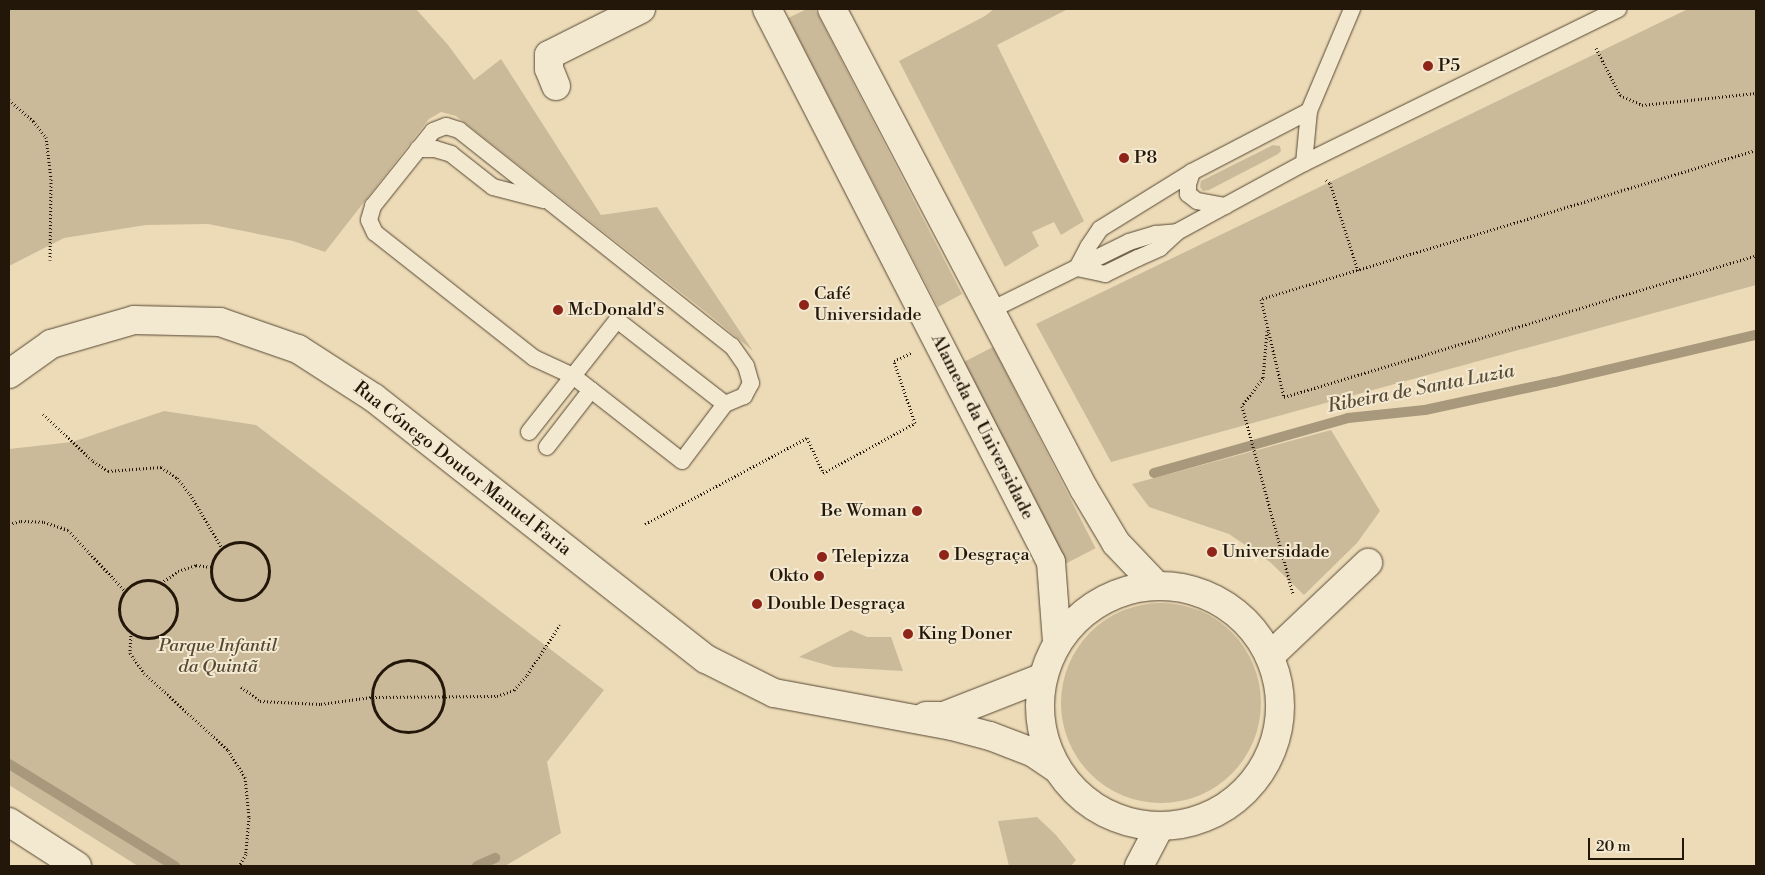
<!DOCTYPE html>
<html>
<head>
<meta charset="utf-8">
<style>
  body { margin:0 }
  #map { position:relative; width:1765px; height:875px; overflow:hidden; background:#eddbb7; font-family:"Libre Bodoni",serif }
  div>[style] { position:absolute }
  .green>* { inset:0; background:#cbba99; transform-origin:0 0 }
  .round { border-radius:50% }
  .stream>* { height:10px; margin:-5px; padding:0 5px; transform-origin:5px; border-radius:5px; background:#a8987c }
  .path>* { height:3px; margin-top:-1.5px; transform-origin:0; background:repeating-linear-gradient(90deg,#231709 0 1px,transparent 0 3.5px) }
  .path>.ring { margin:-1.5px; padding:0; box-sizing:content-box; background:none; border:3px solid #231709; border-radius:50% }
  .roads { filter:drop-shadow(0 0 1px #564834) drop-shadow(0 0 1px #564834) }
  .lane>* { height:16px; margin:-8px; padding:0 8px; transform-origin:8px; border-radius:8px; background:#f3e8d0 }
  .street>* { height:28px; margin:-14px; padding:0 14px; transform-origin:14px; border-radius:14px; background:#f3e8d0 }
  .secondary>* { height:28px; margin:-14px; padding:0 14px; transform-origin:14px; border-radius:14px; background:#f3e8d0 }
  .secondary>.ring { margin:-14px; padding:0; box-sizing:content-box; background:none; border:28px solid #f3e8d0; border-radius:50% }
  .dots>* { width:14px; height:14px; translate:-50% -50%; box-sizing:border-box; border:2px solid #f3e8d0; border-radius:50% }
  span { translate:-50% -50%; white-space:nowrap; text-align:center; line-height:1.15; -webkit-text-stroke:4px #f3e8d0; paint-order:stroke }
  .poi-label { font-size:18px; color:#231709 }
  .left { translate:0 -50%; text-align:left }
  .right { translate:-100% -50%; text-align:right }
  .street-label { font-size:18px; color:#231709 }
  .park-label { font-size:18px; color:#554834; font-style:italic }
  .water-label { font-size:19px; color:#584b37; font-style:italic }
  .frame { position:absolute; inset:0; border:10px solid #231709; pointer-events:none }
  .scale { position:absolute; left:1588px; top:838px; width:96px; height:22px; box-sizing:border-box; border:2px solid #231709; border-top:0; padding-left:6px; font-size:15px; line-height:18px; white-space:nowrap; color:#231709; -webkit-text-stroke:4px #f3e8d0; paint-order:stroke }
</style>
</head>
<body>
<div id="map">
  <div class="green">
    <div style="clip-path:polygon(9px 9px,416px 9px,448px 45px,474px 80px,501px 59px,601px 215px,657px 207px,753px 351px,711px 316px,456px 116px,441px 112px,429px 119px,325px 252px,293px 241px,208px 224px,146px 225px,64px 238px,9px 266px)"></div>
    <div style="clip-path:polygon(807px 9px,815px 9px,962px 294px,938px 307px,788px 18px)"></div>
    <div style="clip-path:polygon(994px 9px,1068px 9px,997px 45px,1084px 221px,1061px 235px,1054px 222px,1032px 232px,1039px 246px,1005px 267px,899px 61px,985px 16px)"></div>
    <div style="clip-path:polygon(1688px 9px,1756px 9px,1756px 285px,1111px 462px,1036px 324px)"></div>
    <div style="clip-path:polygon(1273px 145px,1280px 146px,1281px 151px,1278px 154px,1209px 190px,1203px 191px,1200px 187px,1201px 181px)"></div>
    <div style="left:993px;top:347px;width:226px;height:35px;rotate:63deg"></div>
    <div style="clip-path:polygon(164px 411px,256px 425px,604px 690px,547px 762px,561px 833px,505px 866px,138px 866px,9px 785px,9px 449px,72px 442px)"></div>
    <div style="clip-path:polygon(1331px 430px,1380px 511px,1357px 543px,1304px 595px,1270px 562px,1229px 534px,1149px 507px,1132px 484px)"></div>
    <div class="round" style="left:1061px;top:603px;width:200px;height:200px"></div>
    <div style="clip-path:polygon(851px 630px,867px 637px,891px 637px,903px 671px,834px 667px,799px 657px)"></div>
    <div style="clip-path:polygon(1037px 817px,1056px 835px,1076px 860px,1071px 866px,1009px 866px,998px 821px)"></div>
  </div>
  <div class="stream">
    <div style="left:1154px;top:473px;width:202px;rotate:-15.8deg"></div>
    <div style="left:1348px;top:418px;width:77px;rotate:-5.9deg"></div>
    <div style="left:1425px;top:410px;width:133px;rotate:-12.2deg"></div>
    <div style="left:1555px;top:382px;width:206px;rotate:-13.2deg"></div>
    <div style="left:9px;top:764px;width:195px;rotate:31.6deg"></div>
    <div style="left:477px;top:866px;width:20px;rotate:-24deg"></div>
  </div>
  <div class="path">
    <div style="left:1596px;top:48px;width:53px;rotate:62.9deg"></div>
    <div style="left:1620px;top:95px;width:24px;rotate:24deg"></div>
    <div style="left:1642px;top:105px;width:115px;rotate:-6deg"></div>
    <div style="left:9px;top:100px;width:32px;rotate:41deg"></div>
    <div style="left:33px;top:121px;width:21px;rotate:51deg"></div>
    <div style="left:46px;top:137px;width:42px;rotate:83.2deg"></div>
    <div style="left:51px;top:179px;width:81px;rotate:90.7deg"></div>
    <div style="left:1756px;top:150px;width:517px;rotate:163.25deg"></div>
    <div style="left:1261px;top:299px;width:101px;rotate:76.8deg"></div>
    <div style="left:1284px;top:397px;width:493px;rotate:-16.7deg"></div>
    <div style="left:1326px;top:180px;width:5px;rotate:37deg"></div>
    <div style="left:1330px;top:183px;width:92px;rotate:72.3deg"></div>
    <div style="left:1267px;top:331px;width:47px;rotate:94.9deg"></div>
    <div style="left:1263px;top:378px;width:35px;rotate:127deg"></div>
    <div style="left:1242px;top:406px;width:195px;rotate:74.8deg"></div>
    <div style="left:43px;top:414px;width:69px;rotate:43.2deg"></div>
    <div style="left:93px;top:461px;width:18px;rotate:34deg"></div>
    <div style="left:108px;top:471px;width:53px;rotate:-4.3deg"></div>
    <div style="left:161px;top:467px;width:19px;rotate:35deg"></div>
    <div style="left:177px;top:478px;width:21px;rotate:51deg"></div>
    <div style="left:190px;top:494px;width:63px;rotate:59.3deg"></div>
    <div style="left:9px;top:524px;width:12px;rotate:-14deg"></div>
    <div style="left:21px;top:521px;width:23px;rotate:2deg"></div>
    <div style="left:44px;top:522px;width:25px;rotate:18deg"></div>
    <div style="left:68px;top:530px;width:83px;rotate:46.9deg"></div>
    <div style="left:645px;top:524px;width:183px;rotate:-28deg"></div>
    <div style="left:807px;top:438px;width:38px;rotate:65deg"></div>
    <div style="left:823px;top:473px;width:105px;rotate:-28.5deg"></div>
    <div style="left:915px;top:423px;width:65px;rotate:-108.7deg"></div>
    <div style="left:894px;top:361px;width:19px;rotate:-25deg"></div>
    <div class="ring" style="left:211px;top:542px;width:55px;height:55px"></div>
    <div class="ring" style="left:119px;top:580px;width:55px;height:55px"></div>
    <div style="left:161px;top:583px;width:21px;rotate:-35deg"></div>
    <div style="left:178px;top:571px;width:19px;rotate:-18deg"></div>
    <div style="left:196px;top:565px;width:15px;rotate:8deg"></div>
    <div style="left:131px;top:632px;width:21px;rotate:93deg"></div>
    <div style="left:130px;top:653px;width:24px;rotate:55deg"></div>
    <div style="left:144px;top:673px;width:114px;rotate:42.5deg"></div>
    <div style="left:228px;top:750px;width:32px;rotate:58deg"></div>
    <div style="left:245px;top:777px;width:40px;rotate:84.3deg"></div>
    <div style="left:249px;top:817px;width:37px;rotate:95deg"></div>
    <div style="left:246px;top:854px;width:14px;rotate:120deg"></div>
    <div class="ring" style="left:372px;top:660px;width:69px;height:69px"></div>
    <div style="left:241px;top:687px;width:24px;rotate:36deg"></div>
    <div style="left:260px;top:701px;width:61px;rotate:2.8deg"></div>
    <div style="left:321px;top:704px;width:51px;rotate:-7.8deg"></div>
    <div style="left:372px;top:697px;width:125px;rotate:-0.5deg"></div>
    <div style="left:497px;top:696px;width:18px;rotate:-19deg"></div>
    <div style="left:514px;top:690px;width:20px;rotate:-49deg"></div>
    <div style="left:527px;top:675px;width:60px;rotate:-56.6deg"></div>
  </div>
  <div class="roads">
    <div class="lane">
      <div style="left:418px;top:149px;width:17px"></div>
      <div style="left:435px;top:149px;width:17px;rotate:17deg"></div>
      <div style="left:451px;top:154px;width:53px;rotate:38.2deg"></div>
      <div style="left:493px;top:187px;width:52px;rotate:14.6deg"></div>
      <div style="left:1304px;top:163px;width:52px;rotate:-84.5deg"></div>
      <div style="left:1309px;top:111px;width:111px;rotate:-67.1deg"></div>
      <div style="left:1192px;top:172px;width:13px;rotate:108deg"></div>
      <div style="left:1188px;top:184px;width:10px;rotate:90deg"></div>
      <div style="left:1188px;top:194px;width:11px;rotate:38deg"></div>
      <div style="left:1197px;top:201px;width:29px;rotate:10deg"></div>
      <div style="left:1077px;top:268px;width:29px;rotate:12deg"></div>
      <div style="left:1105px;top:274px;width:37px;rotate:-26deg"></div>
      <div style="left:1138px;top:258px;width:24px;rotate:-24deg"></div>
      <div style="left:1160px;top:248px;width:23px;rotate:-43deg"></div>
      <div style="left:1177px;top:232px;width:145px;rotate:-28.5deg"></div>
      <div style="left:1304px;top:163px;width:350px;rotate:-26.1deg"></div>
      <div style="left:1077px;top:268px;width:24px;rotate:-62deg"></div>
      <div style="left:1088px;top:247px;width:22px;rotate:-56deg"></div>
      <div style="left:1100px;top:229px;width:108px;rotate:-31.8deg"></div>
      <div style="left:1192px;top:172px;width:132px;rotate:-27.5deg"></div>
      <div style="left:991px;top:310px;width:154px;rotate:-26.2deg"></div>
      <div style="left:1129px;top:242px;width:28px;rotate:-17deg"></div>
      <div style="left:1156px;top:234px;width:21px;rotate:-5deg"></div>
      <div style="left:591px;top:390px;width:23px;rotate:-142deg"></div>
      <div style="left:573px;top:376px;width:43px;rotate:-155.2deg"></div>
      <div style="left:534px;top:358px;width:202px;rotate:-141.8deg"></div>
      <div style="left:375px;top:233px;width:14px;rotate:-115deg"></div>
      <div style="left:369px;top:220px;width:15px;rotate:-74deg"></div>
      <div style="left:373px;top:206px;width:96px;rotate:-51.3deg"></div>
      <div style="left:433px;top:131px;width:14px;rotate:-21deg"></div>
      <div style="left:446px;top:126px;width:14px;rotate:17deg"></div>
      <div style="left:459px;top:130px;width:348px;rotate:38.4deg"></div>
      <div style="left:732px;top:346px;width:24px;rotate:55deg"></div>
      <div style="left:746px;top:366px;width:18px;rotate:74deg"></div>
      <div style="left:751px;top:383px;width:15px;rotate:118deg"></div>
      <div style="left:744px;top:396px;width:21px;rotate:157deg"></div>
      <div style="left:529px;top:432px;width:142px;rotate:-51.8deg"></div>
      <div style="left:617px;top:320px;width:137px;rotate:37.9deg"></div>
      <div style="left:725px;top:404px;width:71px;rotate:127deg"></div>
      <div style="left:682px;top:461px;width:115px;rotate:-142deg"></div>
      <div style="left:591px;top:390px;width:72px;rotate:127.7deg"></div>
    </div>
    <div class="street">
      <div style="left:556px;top:86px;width:18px;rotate:-112deg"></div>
      <div style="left:549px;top:69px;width:14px;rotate:-90deg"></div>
      <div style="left:549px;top:55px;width:103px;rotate:-26.6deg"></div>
      <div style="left:1271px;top:655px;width:134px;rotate:-43.5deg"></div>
    </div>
    <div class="secondary">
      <div style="left:767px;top:9px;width:622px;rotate:62.82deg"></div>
      <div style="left:1051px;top:562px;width:79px;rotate:85.7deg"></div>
      <div style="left:832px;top:9px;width:542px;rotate:62.3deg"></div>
      <div style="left:1084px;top:489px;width:63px;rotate:59.3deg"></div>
      <div style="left:1116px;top:543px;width:58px;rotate:46.4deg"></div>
      <div style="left:9px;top:374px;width:52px;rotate:-35.5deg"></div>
      <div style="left:51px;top:344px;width:86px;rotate:-16.1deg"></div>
      <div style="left:134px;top:320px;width:86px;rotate:1.3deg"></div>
      <div style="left:220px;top:322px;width:83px;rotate:19.1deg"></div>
      <div style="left:298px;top:349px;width:90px;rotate:32.8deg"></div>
      <div style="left:374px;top:398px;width:422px;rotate:38.2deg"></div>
      <div style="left:706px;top:659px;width:76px;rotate:26.6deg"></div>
      <div style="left:774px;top:693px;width:181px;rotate:10.5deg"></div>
      <div style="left:952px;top:726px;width:39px;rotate:15deg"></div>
      <div style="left:990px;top:736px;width:45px;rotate:20.9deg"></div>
      <div style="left:1032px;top:752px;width:29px;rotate:34deg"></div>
      <div class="ring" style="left:1040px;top:586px;width:212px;height:212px"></div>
      <div style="left:926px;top:716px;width:18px"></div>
      <div style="left:944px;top:716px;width:104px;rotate:-21.4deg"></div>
      <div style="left:9px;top:822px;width:81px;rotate:32.9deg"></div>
      <div style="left:1139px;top:866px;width:45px;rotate:-62.3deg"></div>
    </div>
  </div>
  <div class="dots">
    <div style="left:1428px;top:66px;background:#8f2418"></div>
    <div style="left:1124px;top:158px;background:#8f2418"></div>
    <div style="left:804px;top:305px;background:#8f2418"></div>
    <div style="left:558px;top:310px;background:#8f2418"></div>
    <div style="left:917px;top:511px;background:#8f2418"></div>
    <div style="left:1212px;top:552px;background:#8f2418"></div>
    <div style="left:944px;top:555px;background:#8f2418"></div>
    <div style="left:822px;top:557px;background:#8f2418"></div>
    <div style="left:819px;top:576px;background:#8f2418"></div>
    <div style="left:757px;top:604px;background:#8f2418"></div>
    <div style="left:908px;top:634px;background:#8f2418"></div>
  </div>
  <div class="poi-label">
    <span class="left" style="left:1438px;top:66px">P5</span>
    <span class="left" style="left:1134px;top:158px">P8</span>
    <span class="left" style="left:814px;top:305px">Café<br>Universidade</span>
    <span class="left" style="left:568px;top:310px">McDonald's</span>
    <span class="right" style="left:907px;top:511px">Be Woman</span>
    <span class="left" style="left:1222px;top:552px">Universidade</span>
    <span class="left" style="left:954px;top:555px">Desgraça</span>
    <span class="left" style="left:832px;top:557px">Telepizza</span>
    <span class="right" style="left:809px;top:576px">Okto</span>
    <span class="left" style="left:767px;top:604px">Double Desgraça</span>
    <span class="left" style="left:918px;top:634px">King Doner</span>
  </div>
  <div class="street-label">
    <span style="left:982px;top:427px;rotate:63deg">Alameda da Universidade</span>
    <span style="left:462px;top:469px;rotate:38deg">Rua Cónego Doutor Manuel Faria</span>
  </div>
  <div class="park-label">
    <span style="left:218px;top:657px">Parque Infantil<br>da Quintã</span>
  </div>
  <div class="water-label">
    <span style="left:1421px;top:389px;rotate:-11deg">Ribeira de Santa Luzia</span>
  </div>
  <div class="frame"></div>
  <div class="scale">20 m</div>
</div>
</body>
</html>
